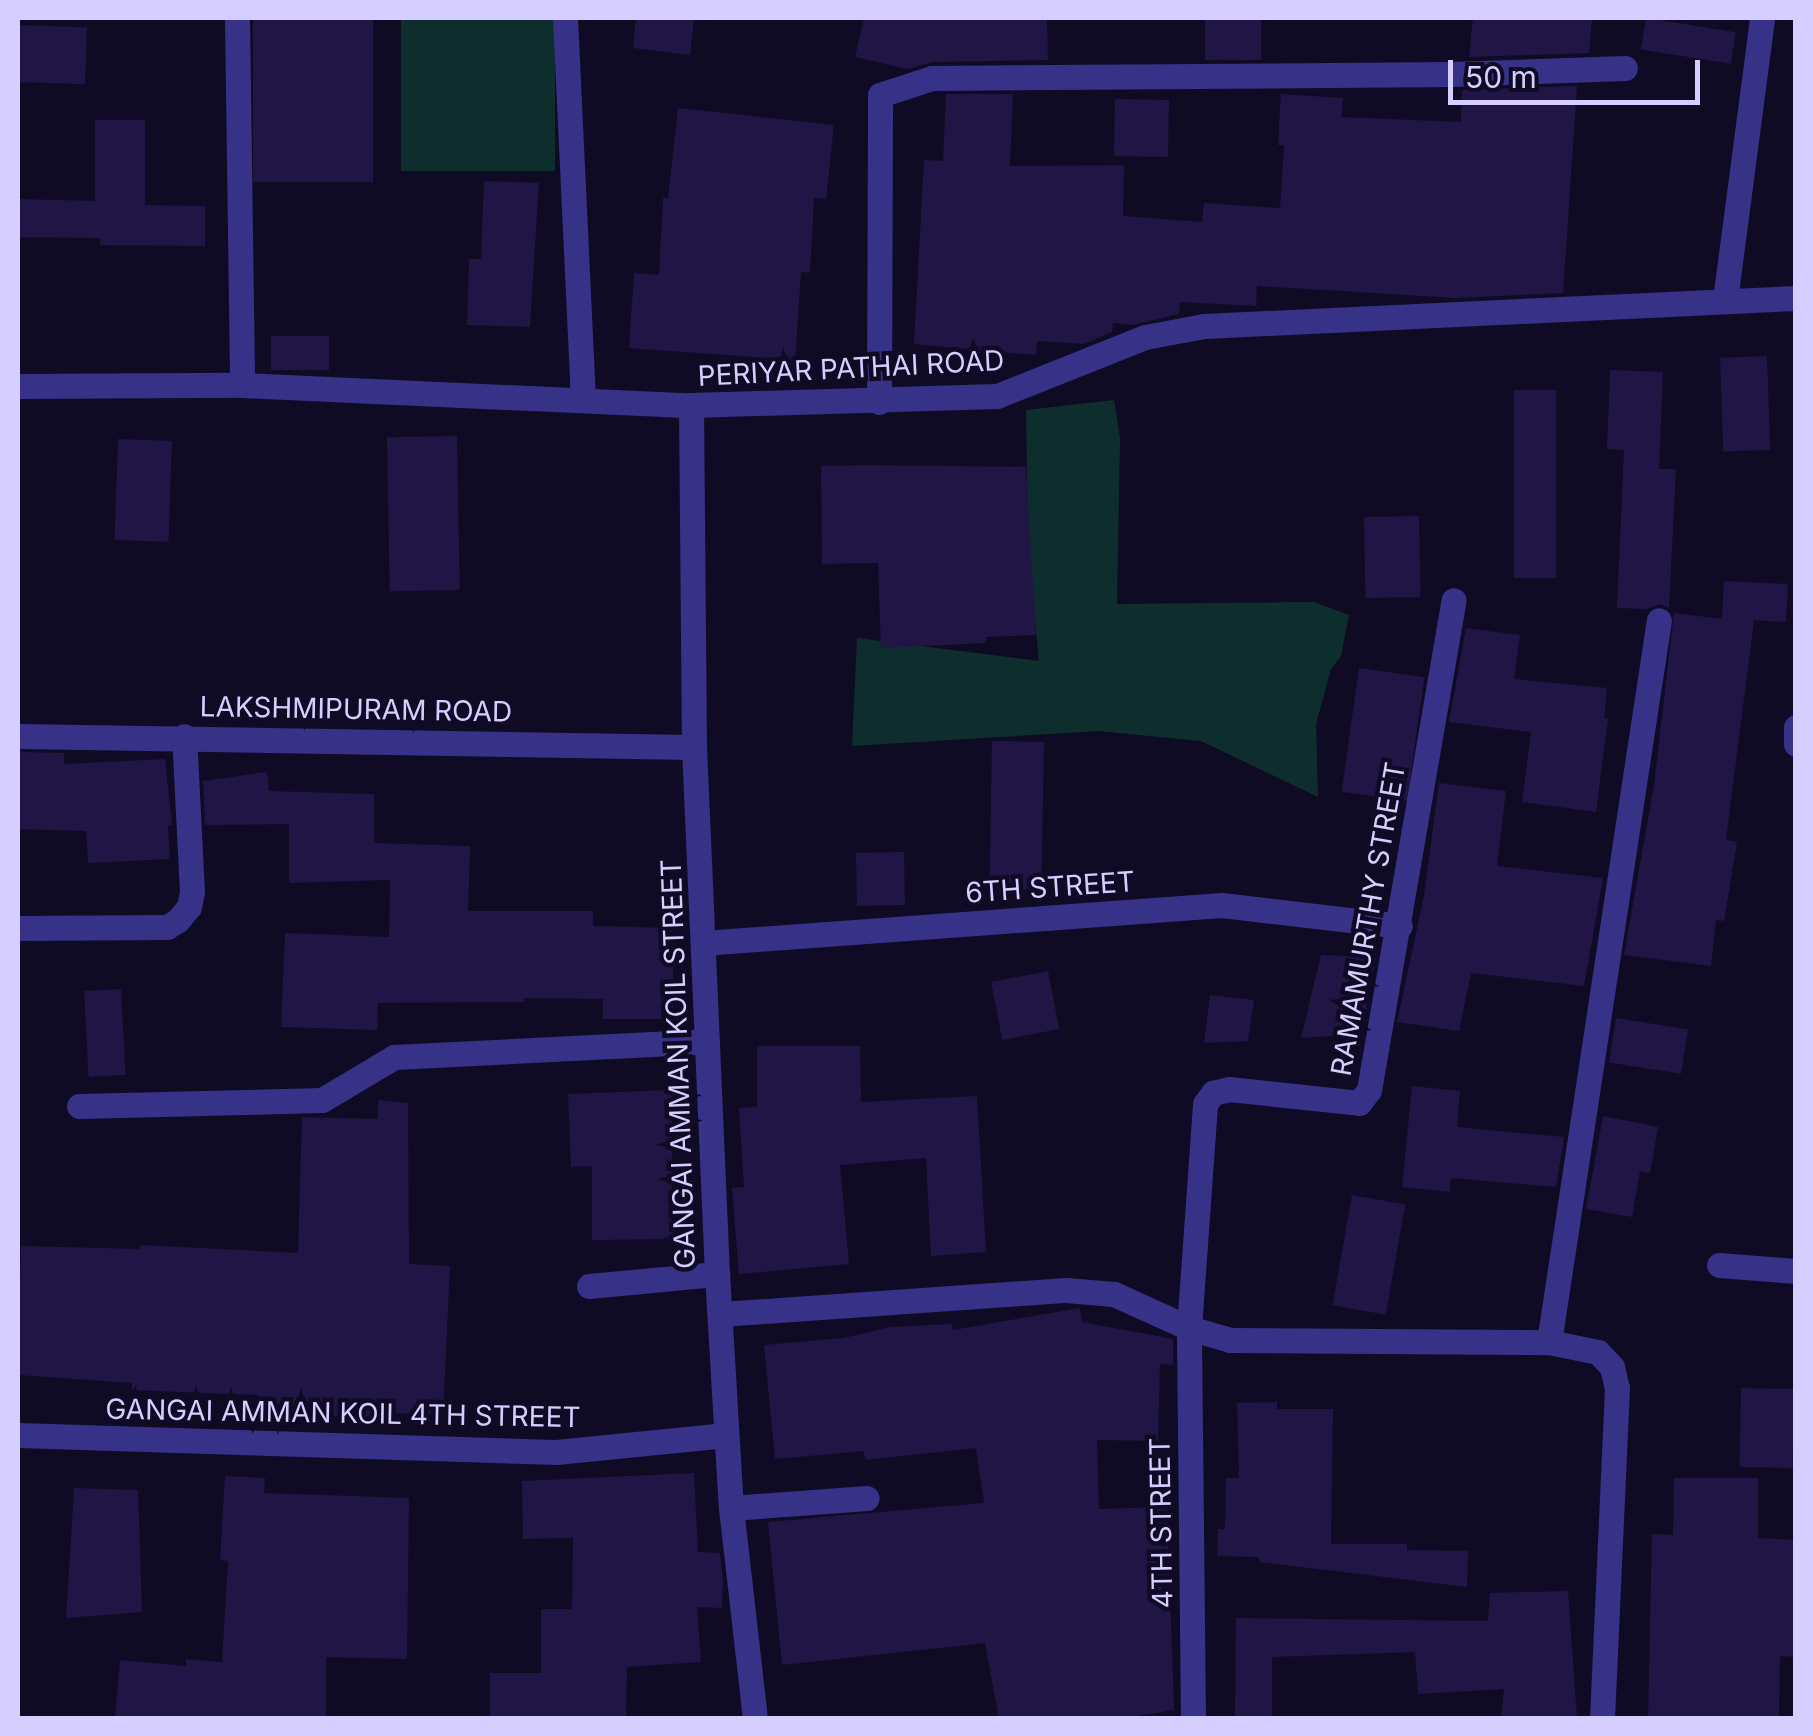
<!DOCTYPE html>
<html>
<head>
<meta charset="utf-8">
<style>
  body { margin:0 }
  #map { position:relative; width:1813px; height:1736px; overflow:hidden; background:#100b24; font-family:Inter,sans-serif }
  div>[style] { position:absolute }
  .green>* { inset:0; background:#0e2e2e; transform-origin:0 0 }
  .building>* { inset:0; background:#211546; transform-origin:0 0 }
  .minor>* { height:25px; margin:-12.5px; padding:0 12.5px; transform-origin:12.5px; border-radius:12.5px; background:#373188 }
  span { translate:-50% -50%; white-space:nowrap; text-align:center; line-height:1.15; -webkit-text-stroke:9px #100b24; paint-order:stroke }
  .street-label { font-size:28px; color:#d5ceff }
  .frame { position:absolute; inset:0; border:20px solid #d5ceff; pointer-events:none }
  .scale { position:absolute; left:1448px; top:60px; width:252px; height:45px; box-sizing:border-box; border:5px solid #d5ceff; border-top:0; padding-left:12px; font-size:30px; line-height:35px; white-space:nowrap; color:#d5ceff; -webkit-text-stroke:8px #100b24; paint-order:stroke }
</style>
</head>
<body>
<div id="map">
  <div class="green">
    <div style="left:401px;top:18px;width:154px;height:153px"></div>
    <div style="clip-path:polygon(1114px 400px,1120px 438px,1117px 604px,1314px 602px,1349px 615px,1341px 656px,1331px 669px,1316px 724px,1318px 797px,1201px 741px,1098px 731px,852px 746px,857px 638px,1039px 661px,1028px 547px,1026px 410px)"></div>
  </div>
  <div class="building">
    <div style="left:253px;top:18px;width:120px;height:164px"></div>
    <div style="clip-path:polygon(636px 18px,694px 18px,690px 55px,633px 48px)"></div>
    <div style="clip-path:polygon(864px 18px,1047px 18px,1048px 60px,932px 62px,908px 69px,855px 57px)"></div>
    <div style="left:1205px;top:18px;width:56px;height:42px"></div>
    <div style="clip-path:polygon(1473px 18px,1592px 18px,1589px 53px,1469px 57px)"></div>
    <div style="left:1646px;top:18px;width:91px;height:32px;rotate:9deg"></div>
    <div style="left:18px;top:25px;width:69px;height:57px;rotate:2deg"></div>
    <div style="clip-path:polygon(1577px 86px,1563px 293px,1456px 298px,1257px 286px,1256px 306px,1180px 302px,1179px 314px,1132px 325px,1113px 323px,1112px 332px,1084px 344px,1037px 341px,1036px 355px,914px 344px,924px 160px,943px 161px,946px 94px,1013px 94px,1010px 166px,1124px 165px,1123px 216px,1202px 222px,1204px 203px,1280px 208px,1284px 145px,1278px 145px,1281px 94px,1343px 98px,1341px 117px,1461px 122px,1462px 90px)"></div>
    <div style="left:1115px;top:99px;width:54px;height:57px;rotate:1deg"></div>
    <div style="clip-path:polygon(678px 108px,834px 125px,826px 199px,814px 198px,810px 273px,801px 272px,795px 360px,629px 348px,634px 273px,659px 275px,663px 198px,668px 198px)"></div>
    <div style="clip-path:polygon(95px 120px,145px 120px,145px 205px,205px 206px,205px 246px,100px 245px,100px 238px,18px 237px,18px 199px,95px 201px)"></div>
    <div style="clip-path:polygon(484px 181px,539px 183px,530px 327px,467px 325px,469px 259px,481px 259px)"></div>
    <div style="left:271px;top:336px;width:58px;height:34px"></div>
    <div style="left:1767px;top:356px;width:94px;height:47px;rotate:88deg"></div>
    <div style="clip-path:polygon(1610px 370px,1663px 372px,1659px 469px,1676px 469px,1669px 608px,1660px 604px,1647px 609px,1617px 608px,1624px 450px,1607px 449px)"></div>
    <div style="left:1514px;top:390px;width:42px;height:188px"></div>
    <div style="left:457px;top:436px;width:154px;height:70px;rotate:89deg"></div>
    <div style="left:118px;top:439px;width:54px;height:101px;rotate:2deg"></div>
    <div style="clip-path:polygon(868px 465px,1026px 467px,1036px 635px,986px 637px,986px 643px,881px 648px,878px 563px,822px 564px,821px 466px)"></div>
    <div style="left:1419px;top:516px;width:81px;height:55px;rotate:89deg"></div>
    <div style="clip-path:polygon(1724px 581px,1788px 584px,1786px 622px,1754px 620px,1726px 840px,1737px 842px,1724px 921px,1716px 920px,1711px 966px,1624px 955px,1654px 785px,1674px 613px,1722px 619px)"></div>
    <div style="clip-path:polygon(1466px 628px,1520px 635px,1514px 679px,1607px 688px,1604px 718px,1608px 719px,1596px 812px,1522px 802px,1531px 732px,1449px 722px)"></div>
    <div style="left:1359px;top:668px;width:66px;height:125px;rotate:8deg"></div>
    <div style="left:992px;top:741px;width:52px;height:148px;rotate:1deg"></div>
    <div style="clip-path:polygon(18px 752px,64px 753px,64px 764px,165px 759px,172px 825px,168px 825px,170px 859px,88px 863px,86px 831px,18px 829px)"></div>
    <div style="clip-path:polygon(267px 772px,269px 791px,374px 794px,374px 843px,470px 846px,468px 911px,593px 911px,593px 926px,673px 928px,673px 1019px,603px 1019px,603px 999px,524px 998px,524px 1002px,378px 1003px,377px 1030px,281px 1027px,285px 933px,389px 937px,390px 880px,289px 883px,289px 824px,205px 825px,203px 781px)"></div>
    <div style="clip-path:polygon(1439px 783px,1506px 791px,1497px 866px,1603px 878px,1584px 986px,1471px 973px,1459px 1031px,1397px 1022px,1424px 896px)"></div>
    <div style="left:904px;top:852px;width:53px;height:48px;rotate:89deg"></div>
    <div style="clip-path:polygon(1321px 955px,1376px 957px,1362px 1034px,1301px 1038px)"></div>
    <div style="left:1048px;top:971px;width:59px;height:58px;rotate:79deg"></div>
    <div style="left:121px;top:989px;width:86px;height:37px;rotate:87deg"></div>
    <div style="clip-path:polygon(1210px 995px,1254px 1000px,1248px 1041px,1204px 1043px)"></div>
    <div style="left:1616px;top:1018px;width:73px;height:45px;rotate:9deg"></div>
    <div style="clip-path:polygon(757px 1046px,860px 1046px,861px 1102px,977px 1096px,986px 1252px,931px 1256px,926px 1158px,840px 1165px,849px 1264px,739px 1274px,732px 1188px,744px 1187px,739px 1108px,757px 1107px)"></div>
    <div style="clip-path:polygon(1412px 1086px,1460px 1091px,1457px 1127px,1564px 1137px,1556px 1187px,1451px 1178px,1450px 1192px,1402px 1187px)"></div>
    <div style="clip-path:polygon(672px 1090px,672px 1239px,592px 1240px,592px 1166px,571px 1167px,568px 1094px)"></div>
    <div style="clip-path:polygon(378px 1100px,408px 1103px,409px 1264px,450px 1266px,443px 1415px,375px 1412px,375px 1417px,327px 1416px,328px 1406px,258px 1404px,258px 1395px,132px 1390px,132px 1383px,18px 1375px,21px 1246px,140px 1249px,140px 1245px,298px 1253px,302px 1117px,378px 1119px)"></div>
    <div style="clip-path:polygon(1603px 1116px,1658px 1127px,1650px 1173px,1640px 1171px,1632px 1217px,1586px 1209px)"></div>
    <div style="left:1352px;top:1195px;width:54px;height:112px;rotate:10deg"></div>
    <div style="clip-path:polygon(1080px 1308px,1082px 1322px,1173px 1339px,1173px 1365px,1160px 1364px,1158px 1441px,1097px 1440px,1099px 1509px,1167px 1507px,1174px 1710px,1125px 1718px,999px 1718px,985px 1643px,782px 1665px,768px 1522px,984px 1503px,976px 1448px,865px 1460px,864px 1451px,775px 1459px,764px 1345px,844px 1338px,891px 1327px,952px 1324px,953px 1330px)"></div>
    <div style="left:1741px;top:1388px;width:53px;height:79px;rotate:1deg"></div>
    <div style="clip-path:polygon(1277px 1402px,1277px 1409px,1333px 1409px,1331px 1544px,1407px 1544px,1407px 1550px,1468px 1551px,1467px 1587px,1259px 1562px,1259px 1557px,1217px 1556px,1218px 1529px,1225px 1529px,1226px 1478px,1239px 1478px,1237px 1403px)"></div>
    <div style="clip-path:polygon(694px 1473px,698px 1552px,720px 1553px,723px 1580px,722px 1608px,697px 1607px,701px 1662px,627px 1667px,626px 1718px,490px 1718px,490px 1673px,541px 1673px,541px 1609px,572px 1609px,573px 1538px,523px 1539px,522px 1481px)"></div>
    <div style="clip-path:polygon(225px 1476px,265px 1478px,264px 1493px,409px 1498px,407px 1659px,326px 1657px,326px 1718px,115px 1718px,120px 1660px,186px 1666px,186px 1659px,222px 1662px,228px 1561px,220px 1560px)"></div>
    <div style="clip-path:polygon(1674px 1478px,1758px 1478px,1758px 1538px,1796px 1540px,1796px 1657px,1780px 1656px,1779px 1718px,1648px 1718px,1652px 1534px,1673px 1535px)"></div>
    <div style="clip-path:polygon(74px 1488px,138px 1490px,142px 1612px,66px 1618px)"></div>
    <div style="clip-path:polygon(1568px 1591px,1577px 1718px,1501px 1718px,1504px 1689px,1418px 1694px,1415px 1652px,1272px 1657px,1272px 1718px,1235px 1718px,1236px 1618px,1488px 1621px,1490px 1593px)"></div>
  </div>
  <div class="minor">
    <div style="left:237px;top:18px;width:367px;rotate:89.2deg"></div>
    <div style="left:565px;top:18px;width:381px;rotate:87.3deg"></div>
    <div style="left:1725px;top:300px;width:284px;rotate:-82.5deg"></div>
    <div style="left:18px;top:386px;width:224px;rotate:-0.3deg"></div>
    <div style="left:242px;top:385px;width:449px;rotate:2.6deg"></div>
    <div style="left:691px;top:405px;width:306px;rotate:-1.7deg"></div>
    <div style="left:997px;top:396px;width:159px;rotate:-21.7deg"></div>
    <div style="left:1145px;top:337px;width:60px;rotate:-10.6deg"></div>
    <div style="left:1204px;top:326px;width:593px;rotate:-2.71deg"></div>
    <div style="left:879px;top:402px;width:307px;rotate:-89.8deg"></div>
    <div style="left:880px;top:95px;width:55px;rotate:-18.1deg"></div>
    <div style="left:932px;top:78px;width:520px;rotate:-0.44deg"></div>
    <div style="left:1452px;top:74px;width:173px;rotate:-2deg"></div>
    <div style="left:691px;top:405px;width:342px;rotate:89.5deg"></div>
    <div style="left:694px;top:747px;width:528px;rotate:87.5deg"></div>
    <div style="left:717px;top:1274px;width:234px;rotate:86.6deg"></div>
    <div style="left:731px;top:1508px;width:211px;rotate:83.5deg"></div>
    <div style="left:1796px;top:727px;width:17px;rotate:90deg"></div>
    <div style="left:18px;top:736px;width:676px;rotate:0.93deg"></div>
    <div style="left:18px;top:928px;width:149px;rotate:-0.4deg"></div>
    <div style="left:167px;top:927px;width:13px;rotate:-32deg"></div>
    <div style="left:178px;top:920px;width:17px;rotate:-50deg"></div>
    <div style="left:189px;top:907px;width:15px;rotate:-79deg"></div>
    <div style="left:192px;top:892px;width:156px;rotate:-92.9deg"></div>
    <div style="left:703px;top:943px;width:520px;rotate:-4.19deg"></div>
    <div style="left:1222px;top:905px;width:179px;rotate:6.7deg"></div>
    <div style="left:79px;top:1106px;width:243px;rotate:-1.4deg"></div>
    <div style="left:322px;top:1100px;width:84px;rotate:-30.8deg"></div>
    <div style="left:394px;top:1057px;width:313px;rotate:-2.9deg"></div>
    <div style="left:1719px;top:1265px;width:77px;rotate:4.5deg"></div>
    <div style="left:589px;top:1286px;width:129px;rotate:-5.4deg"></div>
    <div style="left:721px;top:1314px;width:346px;rotate:-4deg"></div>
    <div style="left:1066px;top:1290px;width:48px;rotate:4.8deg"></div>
    <div style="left:1114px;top:1294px;width:82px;rotate:24.4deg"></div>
    <div style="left:1189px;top:1328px;width:43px;rotate:16.3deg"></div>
    <div style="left:1230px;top:1340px;width:319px;rotate:0.4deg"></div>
    <div style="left:1549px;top:1342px;width:50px;rotate:11.5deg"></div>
    <div style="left:1598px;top:1352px;width:21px;rotate:47deg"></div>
    <div style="left:1612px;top:1367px;width:22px;rotate:77deg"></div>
    <div style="left:1617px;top:1388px;width:330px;rotate:92.6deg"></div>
    <div style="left:1549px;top:1342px;width:730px;rotate:-81.34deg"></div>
    <div style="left:18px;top:1435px;width:538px;rotate:1.81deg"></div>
    <div style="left:556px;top:1452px;width:171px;rotate:-5.7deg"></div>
    <div style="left:731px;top:1508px;width:136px;rotate:-4.2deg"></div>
    <div style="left:1193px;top:1718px;width:390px;rotate:-90.6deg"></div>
    <div style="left:1189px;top:1328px;width:225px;rotate:-85.9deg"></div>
    <div style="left:1205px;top:1104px;width:14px;rotate:-54deg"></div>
    <div style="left:1213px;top:1093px;width:16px;rotate:-14deg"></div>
    <div style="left:1229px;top:1089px;width:131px;rotate:6.1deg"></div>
    <div style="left:1359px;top:1103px;width:16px;rotate:-52deg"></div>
    <div style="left:1369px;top:1090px;width:497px;rotate:-80.2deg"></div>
  </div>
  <div class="street-label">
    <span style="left:851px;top:368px;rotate:-3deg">PERIYAR PATHAI ROAD</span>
    <span style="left:356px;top:709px;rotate:1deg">LAKSHMIPURAM ROAD</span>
    <span style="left:1050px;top:887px;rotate:-4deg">6TH STREET</span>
    <span style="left:1368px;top:919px;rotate:-80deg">RAMAMURTHY STREET</span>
    <span style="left:678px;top:1064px;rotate:-92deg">GANGAI AMMAN KOIL STREET</span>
    <span style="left:343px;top:1413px;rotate:1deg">GANGAI AMMAN KOIL 4TH STREET</span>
    <span style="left:1161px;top:1523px;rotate:-91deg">4TH STREET</span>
  </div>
  <div class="frame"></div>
  <div class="scale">50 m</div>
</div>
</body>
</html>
